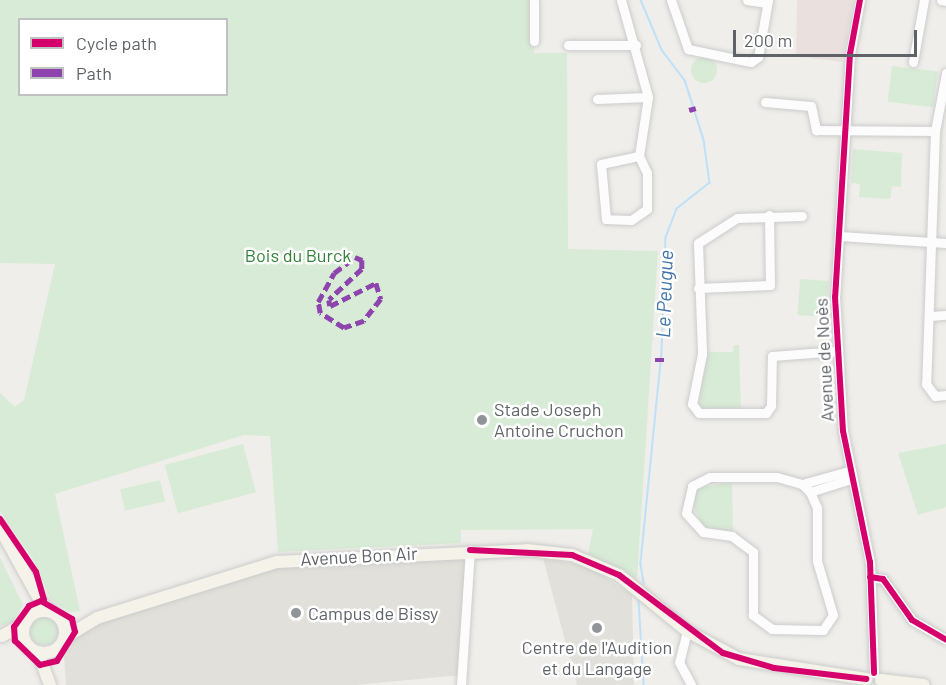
<!DOCTYPE html>
<html>
<head>
<meta charset="utf-8">
<style>
  body { margin:0 }
  #map { position:relative; width:946px; height:685px; overflow:hidden; background:#efeeea; font-family:Barlow,sans-serif }
  div>[style] { position:absolute }
  .education>* { inset:0; background:#e2e0da }
  .medical>* { inset:0; background:#eae0de }
  .green>* { inset:0; background:#d8ebd6; transform-origin:0 0 }
  .round { border-radius:50% }
  .stream>* { height:1.5px; margin:-0.75px; padding:0 0.75px; transform-origin:0.75px; border-radius:0.75px; background:#bfe0f9 }
  .roads { filter:drop-shadow(0 0 2px #cbcccc) drop-shadow(0 0 2px #cbcccc) }
  .minor>* { height:9px; margin:-4.5px; padding:0 4.5px; transform-origin:4.5px; border-radius:4.5px; background:#fdfcfc }
  .major>* { height:12px; margin:-6px; padding:0 6px; transform-origin:6px; border-radius:6px; background:#f4f2e9 }
  .major>.ring { margin:-6px; padding:0; box-sizing:content-box; background:none; border:12px solid #f4f2e9; border-radius:50% }
  .quiet>* { height:4.5px; margin-top:-2.25px; transform-origin:0; background:repeating-linear-gradient(90deg,#8e44ad 0 9px,transparent 0 13.5px) }
  .cycleway>* { height:6px; margin:-3px; padding:0 3px; transform-origin:3px; border-radius:3px; background:#d6006c }
  .dots>* { width:16px; height:16px; translate:-50% -50%; box-sizing:border-box; border:3px solid #fff; border-radius:50% }
  span { translate:-50% -50%; white-space:nowrap; text-align:center; line-height:1.15; -webkit-text-stroke:5px #fff; paint-order:stroke }
  .park-label { font-size:18px; color:#348238 }
  .street-label { font-size:18px; color:#5f6368 }
  .poi-label { font-size:18px; color:#5f6368 }
  .left { translate:0 -50%; text-align:left }
  .water-label { font-size:20px; color:#4174aa; font-style:italic }
  .legend { position:absolute; left:18px; top:18px; width:210px; height:78px; box-sizing:border-box; background:#fff; border:2px solid #bfc1c3; margin:0; padding:8px 10px; list-style:none; font-size:18px; color:#5f6368 }
  .legend li { display:flex; align-items:center; gap:12px; height:30px }
  .legend b { width:30px; border:2px solid #bfc1c3 }
  .scale { position:absolute; left:733px; top:30px; width:184px; height:27px; box-sizing:border-box; border:3px solid #5f6368; border-top:0; padding-left:8px; font-size:18px; line-height:21px; white-space:nowrap; color:#5f6368; -webkit-text-stroke:4px #fff; paint-order:stroke }
</style>
</head>
<body>
<div id="map">
  <div class="education">
    <div style="clip-path:polygon(465px 556px,460px 675px,356px 685px,66px 685px,64px 654px,74px 638px,99px 624px,279px 567px)"></div>
    <div style="clip-path:polygon(543px 558px,591px 567px,632px 595px,634px 685px,577px 685px)"></div>
  </div>
  <div class="medical">
    <div style="clip-path:polygon(797px 0,853px 0,842px 62px,796px 56px)"></div>
  </div>
  <div class="green">
    <div style="clip-path:polygon(evenodd,0 0,534px 0,534px 53px,567px 53px,568px 249px,658px 251px,637px 579px,588px 554px,593px 529px,461px 530px,461px 543px,278px 552px,270px 436px,244px 435px,55px 494px,80px 611px,69px 612px,50px 598px,34px 561px,0 511px,0 393px,15px 407px,24px 400px,55px 264px,0 263px,0 0,20px 20px,226px 20px,226px 94px,20px 94px,20px 20px)"></div>
    <div class="round" style="left:691px;top:57px;width:26px;height:26px"></div>
    <div style="left:892px;top:66px;width:46px;height:36px;rotate:7deg"></div>
    <div style="clip-path:polygon(853px 149px,902px 153px,901px 187px,892px 186px,890px 199px,859px 197px,860px 184px,851px 183px)"></div>
    <div style="left:800px;top:279px;width:29px;height:36px;rotate:4deg"></div>
    <div style="clip-path:polygon(734px 345px,739px 345px,741px 410px,700px 409px,699px 378px,706px 352px,733px 352px)"></div>
    <div style="left:243px;top:444px;width:50px;height:81px;rotate:75deg"></div>
    <div style="clip-path:polygon(946px 444px,946px 507px,918px 515px,898px 453px)"></div>
    <div style="left:160px;top:480px;width:22px;height:41px;rotate:77deg"></div>
    <div style="clip-path:polygon(732px 482px,733px 532px,703px 527px,692px 503px,698px 488px)"></div>
    <div style="clip-path:polygon(0 557px,23px 605px,14px 621px,0 626px)"></div>
    <div class="round" style="left:30px;top:617px;width:28px;height:28px"></div>
  </div>
  <div class="stream">
    <div style="left:641px;top:0;width:54px;rotate:67.2deg"></div>
    <div style="left:662px;top:50px;width:38px;rotate:53deg"></div>
    <div style="left:685px;top:80px;width:63px;rotate:72.4deg"></div>
    <div style="left:704px;top:140px;width:43px;rotate:82.1deg"></div>
    <div style="left:710px;top:183px;width:42px;rotate:141.8deg"></div>
    <div style="left:677px;top:209px;width:31px;rotate:111deg"></div>
    <div style="left:666px;top:238px;width:114px;rotate:92deg"></div>
    <div style="left:662px;top:352px;width:213px;rotate:95.7deg"></div>
    <div style="left:641px;top:564px;width:20px;rotate:81deg"></div>
    <div style="left:639px;top:600px;width:85px;rotate:86.6deg"></div>
  </div>
  <div class="roads">
    <div class="minor">
      <div style="left:621px;top:0;width:101px;rotate:74.4deg"></div>
      <div style="left:671px;top:0;width:52px;rotate:70.9deg"></div>
      <div style="left:688px;top:49px;width:64px;rotate:11.7deg"></div>
      <div style="left:751px;top:62px;width:9px;rotate:-36deg"></div>
      <div style="left:758px;top:57px;width:58px;rotate:-80deg"></div>
      <div style="left:747px;top:0;width:20px;rotate:9deg"></div>
      <div style="left:860px;top:0;width:55px;rotate:100.5deg"></div>
      <div style="left:850px;top:54px;width:243px;rotate:93.5deg"></div>
      <div style="left:835px;top:297px;width:134px;rotate:86.6deg"></div>
      <div style="left:843px;top:431px;width:134px;rotate:78.4deg"></div>
      <div style="left:870px;top:562px;width:111px;rotate:87.9deg"></div>
      <div style="left:941px;top:0;width:5px;rotate:11deg"></div>
      <div style="left:534px;top:41px;width:41px;rotate:-90deg"></div>
      <div style="left:568px;top:45px;width:68px"></div>
      <div style="left:913px;top:62px;width:63px;rotate:-79.9deg"></div>
      <div style="left:946px;top:73px;width:59px;rotate:100.7deg"></div>
      <div style="left:935px;top:131px;width:253px;rotate:92deg"></div>
      <div style="left:926px;top:384px;width:15px;rotate:53deg"></div>
      <div style="left:935px;top:396px;width:11px;rotate:-5deg"></div>
      <div style="left:597px;top:99px;width:51px;rotate:-2.2deg"></div>
      <div style="left:648px;top:97px;width:60px;rotate:98.7deg"></div>
      <div style="left:639px;top:156px;width:19px;rotate:65deg"></div>
      <div style="left:647px;top:173px;width:36px;rotate:90deg"></div>
      <div style="left:647px;top:209px;width:19px;rotate:145deg"></div>
      <div style="left:631px;top:220px;width:25px;rotate:-178deg"></div>
      <div style="left:606px;top:219px;width:55px;rotate:-95.2deg"></div>
      <div style="left:601px;top:164px;width:39px;rotate:-12deg"></div>
      <div style="left:765px;top:102px;width:46px;rotate:5deg"></div>
      <div style="left:811px;top:106px;width:25px;rotate:78deg"></div>
      <div style="left:816px;top:130px;width:119px;rotate:0.5deg"></div>
      <div style="left:802px;top:216px;width:65px;rotate:178.2deg"></div>
      <div style="left:737px;top:218px;width:46px;rotate:147.3deg"></div>
      <div style="left:698px;top:243px;width:111px;rotate:87.9deg"></div>
      <div style="left:702px;top:354px;width:51px;rotate:101.3deg"></div>
      <div style="left:692px;top:404px;width:11px;rotate:52deg"></div>
      <div style="left:699px;top:413px;width:67px"></div>
      <div style="left:766px;top:413px;width:9px;rotate:-54deg"></div>
      <div style="left:771px;top:406px;width:50px;rotate:-88.9deg"></div>
      <div style="left:772px;top:356px;width:66px;rotate:-4.3deg"></div>
      <div style="left:840px;top:236px;width:106px;rotate:3.8deg"></div>
      <div style="left:698px;top:288px;width:72px;rotate:-2.4deg"></div>
      <div style="left:770px;top:285px;width:70px;rotate:-90.8deg"></div>
      <div style="left:930px;top:316px;width:16px;rotate:-4deg"></div>
      <div style="left:710px;top:477px;width:67px"></div>
      <div style="left:777px;top:477px;width:26px;rotate:16deg"></div>
      <div style="left:802px;top:484px;width:11px;rotate:45deg"></div>
      <div style="left:810px;top:492px;width:17px;rotate:66deg"></div>
      <div style="left:817px;top:508px;width:53px;rotate:90deg"></div>
      <div style="left:817px;top:561px;width:56px;rotate:73.5deg"></div>
      <div style="left:833px;top:615px;width:18px;rotate:124deg"></div>
      <div style="left:823px;top:630px;width:51px;rotate:-178.9deg"></div>
      <div style="left:772px;top:629px;width:24px;rotate:-144deg"></div>
      <div style="left:753px;top:615px;width:63px;rotate:-90deg"></div>
      <div style="left:753px;top:552px;width:26px;rotate:-143deg"></div>
      <div style="left:732px;top:536px;width:29px;rotate:-172deg"></div>
      <div style="left:703px;top:532px;width:25px;rotate:-132deg"></div>
      <div style="left:686px;top:513px;width:28px;rotate:-77deg"></div>
      <div style="left:692px;top:486px;width:20px;rotate:-27deg"></div>
      <div style="left:802px;top:484px;width:49px;rotate:-15.5deg"></div>
      <div style="left:810px;top:492px;width:43px;rotate:-17.6deg"></div>
      <div style="left:870px;top:577px;width:13px;rotate:9deg"></div>
      <div style="left:883px;top:579px;width:50px;rotate:54.7deg"></div>
      <div style="left:912px;top:620px;width:39px;rotate:30deg"></div>
      <div style="left:687px;top:631px;width:32px;rotate:104deg"></div>
      <div style="left:679px;top:662px;width:26px;rotate:62deg"></div>
      <div style="left:461px;top:685px;width:135px;rotate:-86.2deg"></div>
    </div>
    <div class="major">
      <div style="left:0;top:528px;width:87px;rotate:61.1deg"></div>
      <div style="left:42px;top:604px;width:15px;rotate:37deg"></div>
      <div class="ring" style="left:23px;top:611px;width:30px;height:30px"></div>
      <div style="left:2px;top:636px;width:28px;rotate:-30deg"></div>
      <div style="left:64px;top:638px;width:39px;rotate:-31deg"></div>
      <div style="left:97px;top:618px;width:189px;rotate:-17.3deg"></div>
      <div style="left:277px;top:562px;width:250px;rotate:-2.7deg"></div>
      <div style="left:527px;top:550px;width:45px;rotate:6.3deg"></div>
      <div style="left:572px;top:555px;width:51px;rotate:23.1deg"></div>
      <div style="left:619px;top:575px;width:88px;rotate:39.5deg"></div>
      <div style="left:687px;top:631px;width:59px;rotate:28.3deg"></div>
      <div style="left:739px;top:659px;width:129px;rotate:8.9deg"></div>
      <div style="left:38px;top:652px;width:35px;rotate:70deg"></div>
      <div style="left:881px;top:680px;width:43px;rotate:6.6deg"></div>
    </div>
  </div>
  <div class="quiet">
    <div style="left:689px;top:110px;width:7px;rotate:-16deg"></div>
    <div style="left:355px;top:257px;width:8px;rotate:23deg"></div>
    <div style="left:362px;top:260px;width:9px;rotate:90deg"></div>
    <div style="left:362px;top:269px;width:45px;rotate:136.8deg"></div>
    <div style="left:329px;top:300px;width:6px;rotate:81deg"></div>
    <div style="left:330px;top:306px;width:51px;rotate:-26.6deg"></div>
    <div style="left:376px;top:283px;width:17px;rotate:73deg"></div>
    <div style="left:381px;top:299px;width:28px;rotate:128deg"></div>
    <div style="left:364px;top:321px;width:21px;rotate:161deg"></div>
    <div style="left:344px;top:328px;width:28px;rotate:-148deg"></div>
    <div style="left:320px;top:313px;width:11px;rotate:-100deg"></div>
    <div style="left:318px;top:302px;width:33px;rotate:-61deg"></div>
    <div style="left:334px;top:273px;width:26px;rotate:-37deg"></div>
    <div style="left:655px;top:360px;width:10px"></div>
  </div>
  <div class="cycleway">
    <div style="left:860px;top:0;width:55px;rotate:100.5deg"></div>
    <div style="left:850px;top:54px;width:243px;rotate:93.5deg"></div>
    <div style="left:835px;top:297px;width:134px;rotate:86.6deg"></div>
    <div style="left:843px;top:431px;width:134px;rotate:78.4deg"></div>
    <div style="left:870px;top:562px;width:111px;rotate:87.9deg"></div>
    <div style="left:0;top:519px;width:64px;rotate:55.8deg"></div>
    <div style="left:36px;top:572px;width:29px;rotate:74deg"></div>
    <div style="left:470px;top:550px;width:102px;rotate:2.8deg"></div>
    <div style="left:572px;top:555px;width:51px;rotate:23.1deg"></div>
    <div style="left:619px;top:575px;width:130px;rotate:36.9deg"></div>
    <div style="left:723px;top:653px;width:53px;rotate:16.4deg"></div>
    <div style="left:774px;top:668px;width:93px;rotate:6.8deg"></div>
    <div style="left:870px;top:577px;width:13px;rotate:9deg"></div>
    <div style="left:883px;top:579px;width:50px;rotate:54.7deg"></div>
    <div style="left:912px;top:620px;width:39px;rotate:30deg"></div>
    <div style="left:41px;top:601px;width:36px;rotate:30deg"></div>
    <div style="left:72px;top:619px;width:13px;rotate:77deg"></div>
    <div style="left:75px;top:632px;width:34px;rotate:122deg"></div>
    <div style="left:57px;top:661px;width:17px;rotate:167deg"></div>
    <div style="left:40px;top:665px;width:35px;rotate:-136deg"></div>
    <div style="left:15px;top:641px;width:14px;rotate:-94deg"></div>
    <div style="left:14px;top:627px;width:26px;rotate:-54deg"></div>
    <div style="left:29px;top:606px;width:13px;rotate:-23deg"></div>
  </div>
  <div class="dots">
    <div style="left:482px;top:420px;background:#919496"></div>
    <div style="left:296px;top:613px;background:#919496"></div>
    <div style="left:597px;top:628px;background:#919496"></div>
  </div>
  <div class="park-label">
    <span style="left:298px;top:255px">Bois du Burck</span>
  </div>
  <div class="street-label">
    <span style="left:824px;top:360px;rotate:-93deg">Avenue de Noès</span>
    <span style="left:359px;top:556px;rotate:-3deg">Avenue Bon Air</span>
  </div>
  <div class="poi-label">
    <span class="left" style="left:494px;top:420px">Stade Joseph<br>Antoine Cruchon</span>
    <span class="left" style="left:308px;top:613px">Campus de Bissy</span>
    <span style="left:597px;top:658px">Centre de l'Audition<br>et du Langage</span>
  </div>
  <div class="water-label">
    <span style="left:664px;top:294px;rotate:-88deg">Le Peugue</span>
  </div>
  <ul class="legend">
  <li><b style="height:8px;background:#d6006c"></b>Cycle path</li>
  <li><b style="height:8px;background:#8e44ad"></b>Path</li>
  </ul>
  <div class="scale">200 m</div>
</div>
</body>
</html>
